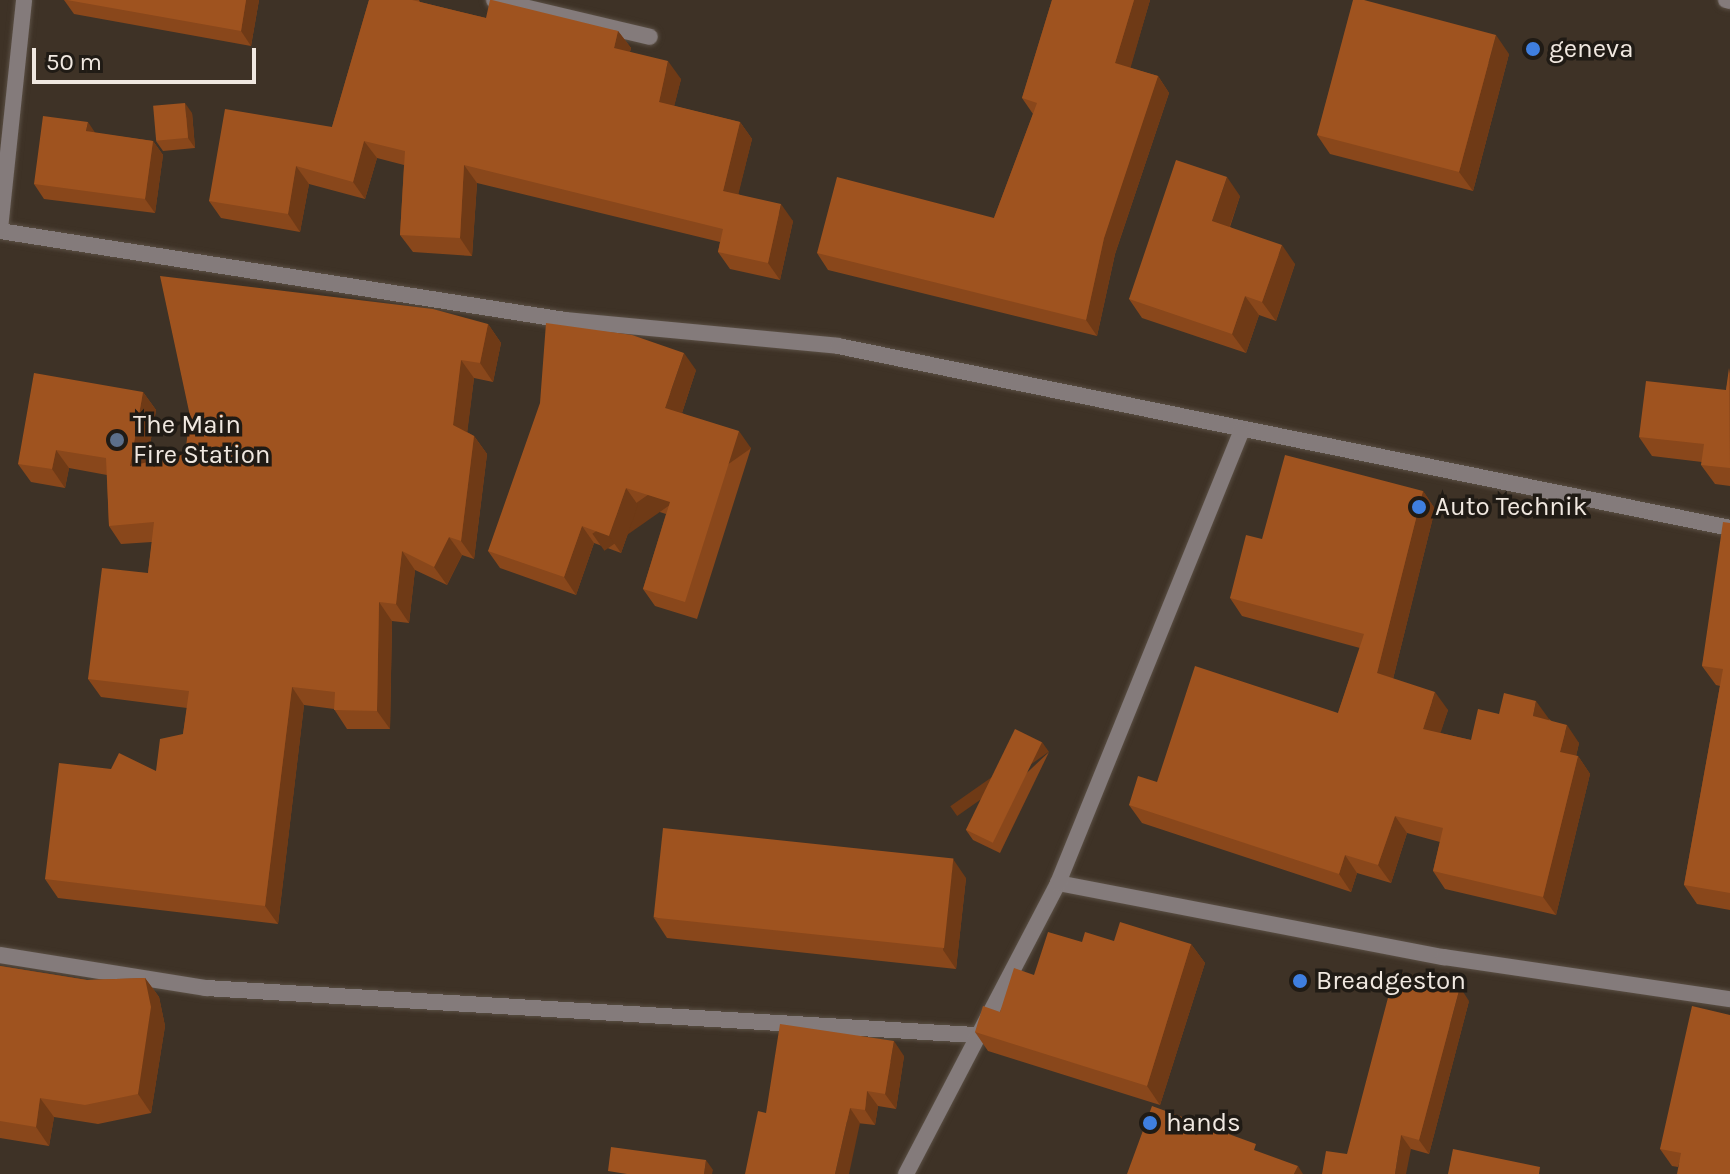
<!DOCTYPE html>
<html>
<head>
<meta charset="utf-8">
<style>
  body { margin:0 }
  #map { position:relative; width:1730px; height:1174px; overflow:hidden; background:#3e3226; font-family:Karla,sans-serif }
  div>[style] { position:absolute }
  .roads { filter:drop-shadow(0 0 2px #5a4f44) drop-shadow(0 0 2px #5a4f44) }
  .street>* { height:16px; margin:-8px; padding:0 8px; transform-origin:8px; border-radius:8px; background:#847b7b }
  .wall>* { inset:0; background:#89471b }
  .shaded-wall>* { inset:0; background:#6f3a16; transform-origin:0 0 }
  .building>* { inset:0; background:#9f531f; transform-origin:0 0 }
  .dots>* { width:22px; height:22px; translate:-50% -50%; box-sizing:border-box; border:4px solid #201b15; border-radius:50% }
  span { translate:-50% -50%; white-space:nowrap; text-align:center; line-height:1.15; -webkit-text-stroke:7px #201b15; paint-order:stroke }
  .poi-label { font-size:26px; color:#f0e8e0 }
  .left { translate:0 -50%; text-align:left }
  .scale { position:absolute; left:32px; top:48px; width:224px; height:36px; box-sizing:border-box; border:4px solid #f0e8e0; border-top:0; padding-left:10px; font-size:24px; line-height:28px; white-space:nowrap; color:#f0e8e0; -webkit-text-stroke:6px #201b15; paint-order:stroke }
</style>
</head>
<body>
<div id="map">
  <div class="roads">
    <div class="street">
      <div style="left:494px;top:0;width:160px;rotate:13.3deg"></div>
      <div style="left:1726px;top:0;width:4px;rotate:14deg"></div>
      <div style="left:0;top:229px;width:230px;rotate:-84deg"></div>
      <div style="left:0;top:231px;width:572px;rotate:8.95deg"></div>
      <div style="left:565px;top:320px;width:274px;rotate:5.4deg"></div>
      <div style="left:838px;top:346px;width:910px;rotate:11.53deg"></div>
      <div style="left:1058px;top:883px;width:393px;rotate:10.9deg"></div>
      <div style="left:1444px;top:957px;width:289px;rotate:8.4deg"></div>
      <div style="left:0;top:955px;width:209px;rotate:9.1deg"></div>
      <div style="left:206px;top:988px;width:769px;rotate:3.5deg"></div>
      <div style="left:906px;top:1174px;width:328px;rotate:-62.4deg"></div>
      <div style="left:1058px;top:883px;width:490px;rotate:-67.9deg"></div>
    </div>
  </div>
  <div class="wall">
    <div style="clip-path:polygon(64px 0,259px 0,251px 46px,74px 14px)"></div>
    <div style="clip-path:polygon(369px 0,419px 0,420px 2px,486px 18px,618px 31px,631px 48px,630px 52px,681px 79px,674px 106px,740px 122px,752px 139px,738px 194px,793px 221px,780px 280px,730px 269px,718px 252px,720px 242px,477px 183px,472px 256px,413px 252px,400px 235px,404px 165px,377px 158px,365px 199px,309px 184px,300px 232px,221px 218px,209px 201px,332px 127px)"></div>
    <div style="clip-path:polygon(1052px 0,1150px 0,1130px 68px,1158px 76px,1169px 93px,1115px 254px,1097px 336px,828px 270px,817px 253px,994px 218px,1033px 114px,1022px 98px)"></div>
    <div style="clip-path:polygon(1509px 54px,1473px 191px,1330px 154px,1317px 135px)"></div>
    <div style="clip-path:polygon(192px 113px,195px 148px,163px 151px,156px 141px)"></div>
    <div style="clip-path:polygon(95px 133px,153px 141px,163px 155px,155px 213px,44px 199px,34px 184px)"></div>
    <div style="clip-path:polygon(1240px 196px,1230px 227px,1295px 264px,1276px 321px,1259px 315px,1246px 353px,1142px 318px,1129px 299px)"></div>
    <div style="clip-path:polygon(488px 324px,501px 343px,493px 382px,474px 378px,467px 432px,474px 436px,487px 454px,474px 559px,462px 555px,447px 585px,415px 570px,409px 623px,392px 621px,390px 729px,347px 729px,334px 709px,304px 705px,278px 924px,58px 898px,45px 879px,111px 769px,156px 771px,183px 734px,187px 708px,101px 697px,88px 679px,148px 573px,152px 542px,121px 544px,109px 526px,107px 475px,69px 468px,65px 488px,31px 482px,18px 464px,143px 392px,156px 410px,147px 462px,185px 454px)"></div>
    <div style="clip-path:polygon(1730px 368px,1730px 486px,1715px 484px,1701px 465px,1702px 462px,1652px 456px,1639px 437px,1726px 390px)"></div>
    <div style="clip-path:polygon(696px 370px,682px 413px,751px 448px,697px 619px,655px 606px,643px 589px,666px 514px,638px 505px,621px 553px,594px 543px,576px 595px,500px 568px,488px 551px)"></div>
    <div style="clip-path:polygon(1423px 491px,1435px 509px,1393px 679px,1448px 710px,1440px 733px,1471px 740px,1499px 714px,1549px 719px,1579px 743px,1576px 756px,1578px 756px,1590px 774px,1556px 915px,1445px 889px,1433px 871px,1440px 842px,1407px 833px,1391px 883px,1357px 873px,1351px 892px,1142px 823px,1129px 805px,1157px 782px,1338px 713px,1360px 648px,1242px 616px,1230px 598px,1262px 539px)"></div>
    <div style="clip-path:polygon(1730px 523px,1730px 910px,1697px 904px,1684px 885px,1720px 686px,1716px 685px,1702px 666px)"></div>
    <div style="clip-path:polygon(1049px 752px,1000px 853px,973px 840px,966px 830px)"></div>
    <div style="clip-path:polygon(966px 878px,956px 969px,667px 938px,654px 918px)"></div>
    <div style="clip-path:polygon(1114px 941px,1191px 944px,1205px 963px,1160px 1105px,988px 1051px,975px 1032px,1000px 1012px,1034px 975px,1082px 942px)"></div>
    <div style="clip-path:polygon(0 966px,87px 980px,145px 978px,159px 997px,165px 1026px,151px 1113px,98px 1124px,54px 1117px,49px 1146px,0 1138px)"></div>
    <div style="clip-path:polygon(1469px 1001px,1429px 1154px,1411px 1149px,1347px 1154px)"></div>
    <div style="clip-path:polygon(1730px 1015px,1678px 1167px,1672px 1166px,1660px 1149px)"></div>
    <div style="clip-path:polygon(904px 1056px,896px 1109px,878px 1106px,875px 1125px,766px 1113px)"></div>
  </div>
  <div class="shaded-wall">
    <div style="clip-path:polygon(246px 0,259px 0,251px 46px,241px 31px)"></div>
    <div style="clip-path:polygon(1134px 0,1150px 0,1127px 80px,1115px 63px)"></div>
    <div style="clip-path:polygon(618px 31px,631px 48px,626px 65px,614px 48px)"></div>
    <div style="clip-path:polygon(1496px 35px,1509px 54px,1473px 191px,1459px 172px)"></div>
    <div style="clip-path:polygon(668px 61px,681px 79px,671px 119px,659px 102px)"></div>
    <div style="clip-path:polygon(1158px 76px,1169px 93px,1115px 254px,1097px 336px,1086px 320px,1104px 238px)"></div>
    <div style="clip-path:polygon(185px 103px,192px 113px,195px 148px,188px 138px)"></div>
    <div style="clip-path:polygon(88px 122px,98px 137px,86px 131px)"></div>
    <div style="clip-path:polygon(740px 122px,752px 139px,735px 208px,723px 191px)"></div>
    <div style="clip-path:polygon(153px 141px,163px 155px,155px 213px,145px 199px)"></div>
    <div style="clip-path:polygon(364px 141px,377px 158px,365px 199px,353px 182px)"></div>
    <div style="clip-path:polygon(464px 165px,477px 183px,472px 256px,460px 238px)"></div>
    <div style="clip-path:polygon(296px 166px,309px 184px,300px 232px,288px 214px)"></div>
    <div style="clip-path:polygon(1227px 177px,1240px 196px,1225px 240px,1212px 221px)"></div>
    <div style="clip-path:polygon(781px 204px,793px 221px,780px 280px,768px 263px)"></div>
    <div style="clip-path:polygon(1282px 245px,1295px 264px,1276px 321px,1262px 302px)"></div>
    <div style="clip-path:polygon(1245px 296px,1259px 315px,1246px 353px,1232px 334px)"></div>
    <div style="clip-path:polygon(488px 324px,501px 343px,493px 382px,480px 363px)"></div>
    <div style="clip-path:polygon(684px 353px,696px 370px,678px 425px,665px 408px)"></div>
    <div style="clip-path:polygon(461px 360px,474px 378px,466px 443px,453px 425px)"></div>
    <div style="clip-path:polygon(143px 392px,156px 410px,143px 484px,130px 466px)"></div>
    <div style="left:739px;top:431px;width:21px;height:179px;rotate:55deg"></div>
    <div style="clip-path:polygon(474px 436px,487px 454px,474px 559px,461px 541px)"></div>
    <div style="clip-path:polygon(56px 450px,69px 468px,65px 488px,52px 469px)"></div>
    <div style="clip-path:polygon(626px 488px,638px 505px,621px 553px,609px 536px)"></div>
    <div style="clip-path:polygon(1423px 491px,1435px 509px,1390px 691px,1377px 673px)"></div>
    <div style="clip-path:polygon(582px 526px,594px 543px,576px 595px,564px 577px)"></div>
    <div style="clip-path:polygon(449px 537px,462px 555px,447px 585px,434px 567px)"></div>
    <div style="clip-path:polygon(402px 551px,415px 570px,409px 623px,396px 604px)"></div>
    <div style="clip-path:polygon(379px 602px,392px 621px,390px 729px,377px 711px)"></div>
    <div style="clip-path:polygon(292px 687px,304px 705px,278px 924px,265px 906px)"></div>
    <div style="clip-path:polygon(1435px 692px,1448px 710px,1436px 747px,1423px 729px)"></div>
    <div style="clip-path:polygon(1536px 701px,1549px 719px,1545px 734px,1533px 716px)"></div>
    <div style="clip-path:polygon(1567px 725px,1579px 743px,1573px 770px,1560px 752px)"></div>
    <div style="left:1042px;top:742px;width:12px;height:112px;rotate:55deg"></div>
    <div style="clip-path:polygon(1578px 756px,1590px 774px,1556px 915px,1543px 897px)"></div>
    <div style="clip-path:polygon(1395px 816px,1407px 833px,1391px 883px,1378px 865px)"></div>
    <div style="clip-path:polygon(1345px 855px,1357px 873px,1351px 892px,1339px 874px)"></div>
    <div style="clip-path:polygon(953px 859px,966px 878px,956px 969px,943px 950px)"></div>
    <div style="clip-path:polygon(1191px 944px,1205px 963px,1160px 1105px,1147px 1086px)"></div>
    <div style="clip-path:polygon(145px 978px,159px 997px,165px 1026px,151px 1113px,138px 1094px)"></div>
    <div style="clip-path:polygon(1460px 987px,1469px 1001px,1429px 1154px,1419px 1140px)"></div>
    <div style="clip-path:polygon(894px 1041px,904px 1056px,896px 1109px,885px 1094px)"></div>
    <div style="clip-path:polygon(867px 1091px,878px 1106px,875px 1125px,865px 1110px)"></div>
    <div style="clip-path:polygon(40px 1098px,54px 1117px,49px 1146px,36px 1127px)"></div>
    <div style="clip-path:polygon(850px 1108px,860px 1123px,849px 1174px,835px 1174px)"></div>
    <div style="clip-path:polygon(1401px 1135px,1411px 1149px,1406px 1174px,1395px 1174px)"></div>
    <div style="clip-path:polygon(706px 1160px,713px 1170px,712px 1174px,704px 1174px)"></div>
    <div style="clip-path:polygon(1298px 1166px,1303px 1174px,1294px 1174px)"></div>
  </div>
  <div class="building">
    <div style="clip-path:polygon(67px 0,246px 0,241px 31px)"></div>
    <div style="clip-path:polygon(369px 0,412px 0,486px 18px,490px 0,492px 0,618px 31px,614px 48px,668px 61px,659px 102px,740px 122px,723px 191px,781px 204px,768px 263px,718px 252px,723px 229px,464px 165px,460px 238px,400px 235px,405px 151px,364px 141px,353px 182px,296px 166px,288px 214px,209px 201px,225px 109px,332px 127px)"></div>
    <div style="clip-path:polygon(1052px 0,1134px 0,1115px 63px,1158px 76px,1104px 238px,1086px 320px,817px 253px,837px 177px,994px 218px,1037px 103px,1022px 98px)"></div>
    <div style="clip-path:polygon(1353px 0,1364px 0,1496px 35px,1459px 172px,1317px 135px)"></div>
    <div style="left:185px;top:103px;width:35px;height:32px;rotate:85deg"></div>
    <div style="clip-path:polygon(43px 116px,88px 122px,86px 131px,153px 141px,145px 199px,34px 184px)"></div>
    <div style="clip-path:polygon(1176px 160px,1227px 177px,1212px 221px,1282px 245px,1262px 302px,1245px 296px,1232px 334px,1129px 299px)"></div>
    <div style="clip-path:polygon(160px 276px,433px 309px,488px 324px,480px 363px,461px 360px,453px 425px,474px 436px,461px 541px,449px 537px,434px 567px,402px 551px,396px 604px,379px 602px,377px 711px,334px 710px,335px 692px,292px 687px,265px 906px,45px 879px,59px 763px,111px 769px,119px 753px,156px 771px,160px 739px,183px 734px,189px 691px,88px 679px,102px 568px,148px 573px,154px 522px,109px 526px,106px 458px,56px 450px,52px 469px,18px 464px,34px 373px,143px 392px,130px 466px,185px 454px,190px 416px)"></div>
    <div style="clip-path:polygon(546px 323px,632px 335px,684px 353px,665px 408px,739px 431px,685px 602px,643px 589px,670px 502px,626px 488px,609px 536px,582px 526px,564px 577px,488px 551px,540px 403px)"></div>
    <div style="clip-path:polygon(1729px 368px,1730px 468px,1701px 465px,1704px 444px,1639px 437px,1646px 381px,1726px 390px)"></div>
    <div style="clip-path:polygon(1285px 455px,1423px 491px,1377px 673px,1435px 692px,1423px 729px,1471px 740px,1478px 709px,1499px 714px,1504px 693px,1536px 701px,1533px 716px,1567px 725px,1560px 752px,1578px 756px,1543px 897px,1433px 871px,1443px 828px,1395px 816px,1378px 865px,1345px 855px,1339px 874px,1129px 805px,1138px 776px,1157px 782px,1195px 666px,1338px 713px,1364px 634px,1230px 598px,1246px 535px,1262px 539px)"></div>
    <div style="clip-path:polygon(1723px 522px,1730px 523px,1730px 893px,1684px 885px,1723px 669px,1702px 666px)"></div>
    <div style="left:1015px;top:729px;width:30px;height:112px;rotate:26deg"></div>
    <div style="left:663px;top:828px;width:292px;height:90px;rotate:6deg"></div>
    <div style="clip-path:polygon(1120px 922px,1191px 944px,1147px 1086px,975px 1032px,983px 1006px,1000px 1012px,1014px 968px,1034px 975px,1048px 932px,1082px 942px,1085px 932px,1114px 941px)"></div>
    <div style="clip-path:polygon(0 966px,87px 980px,145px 978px,151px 1007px,138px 1094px,85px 1105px,40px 1098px,36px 1127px,0 1121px)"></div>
    <div style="clip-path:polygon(1395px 971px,1460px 987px,1419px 1140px,1401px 1135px,1395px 1174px,1322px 1174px,1326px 1151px,1347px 1154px)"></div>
    <div style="clip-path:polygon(1692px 1006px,1730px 1015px,1730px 1174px,1677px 1174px,1681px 1153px,1660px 1149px)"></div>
    <div style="clip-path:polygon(780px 1024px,894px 1041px,885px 1094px,867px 1091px,865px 1110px,850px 1108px,835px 1174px,745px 1174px,758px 1111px,766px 1113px)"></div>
    <div style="clip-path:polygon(1152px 1106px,1256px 1144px,1254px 1150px,1298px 1166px,1294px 1174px,1127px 1174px)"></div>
    <div style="clip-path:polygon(611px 1147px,706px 1160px,704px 1174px,627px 1174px,608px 1171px)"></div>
    <div style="clip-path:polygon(1453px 1149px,1540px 1167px,1539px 1174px,1448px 1174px)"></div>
  </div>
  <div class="dots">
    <div style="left:1533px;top:49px;background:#3f7fe0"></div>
    <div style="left:117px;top:440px;background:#5c6f8a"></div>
    <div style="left:1419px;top:507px;background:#3f7fe0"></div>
    <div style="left:1300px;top:981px;background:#3f7fe0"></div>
    <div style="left:1150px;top:1123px;background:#3f7fe0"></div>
  </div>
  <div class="poi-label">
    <span class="left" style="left:1549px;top:49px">geneva</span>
    <span class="left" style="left:133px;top:440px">The Main<br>Fire Station</span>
    <span class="left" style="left:1435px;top:507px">Auto Technik</span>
    <span class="left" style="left:1316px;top:981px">Breadgeston</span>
    <span class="left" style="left:1166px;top:1123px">hands</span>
  </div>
  <div class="scale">50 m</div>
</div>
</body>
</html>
